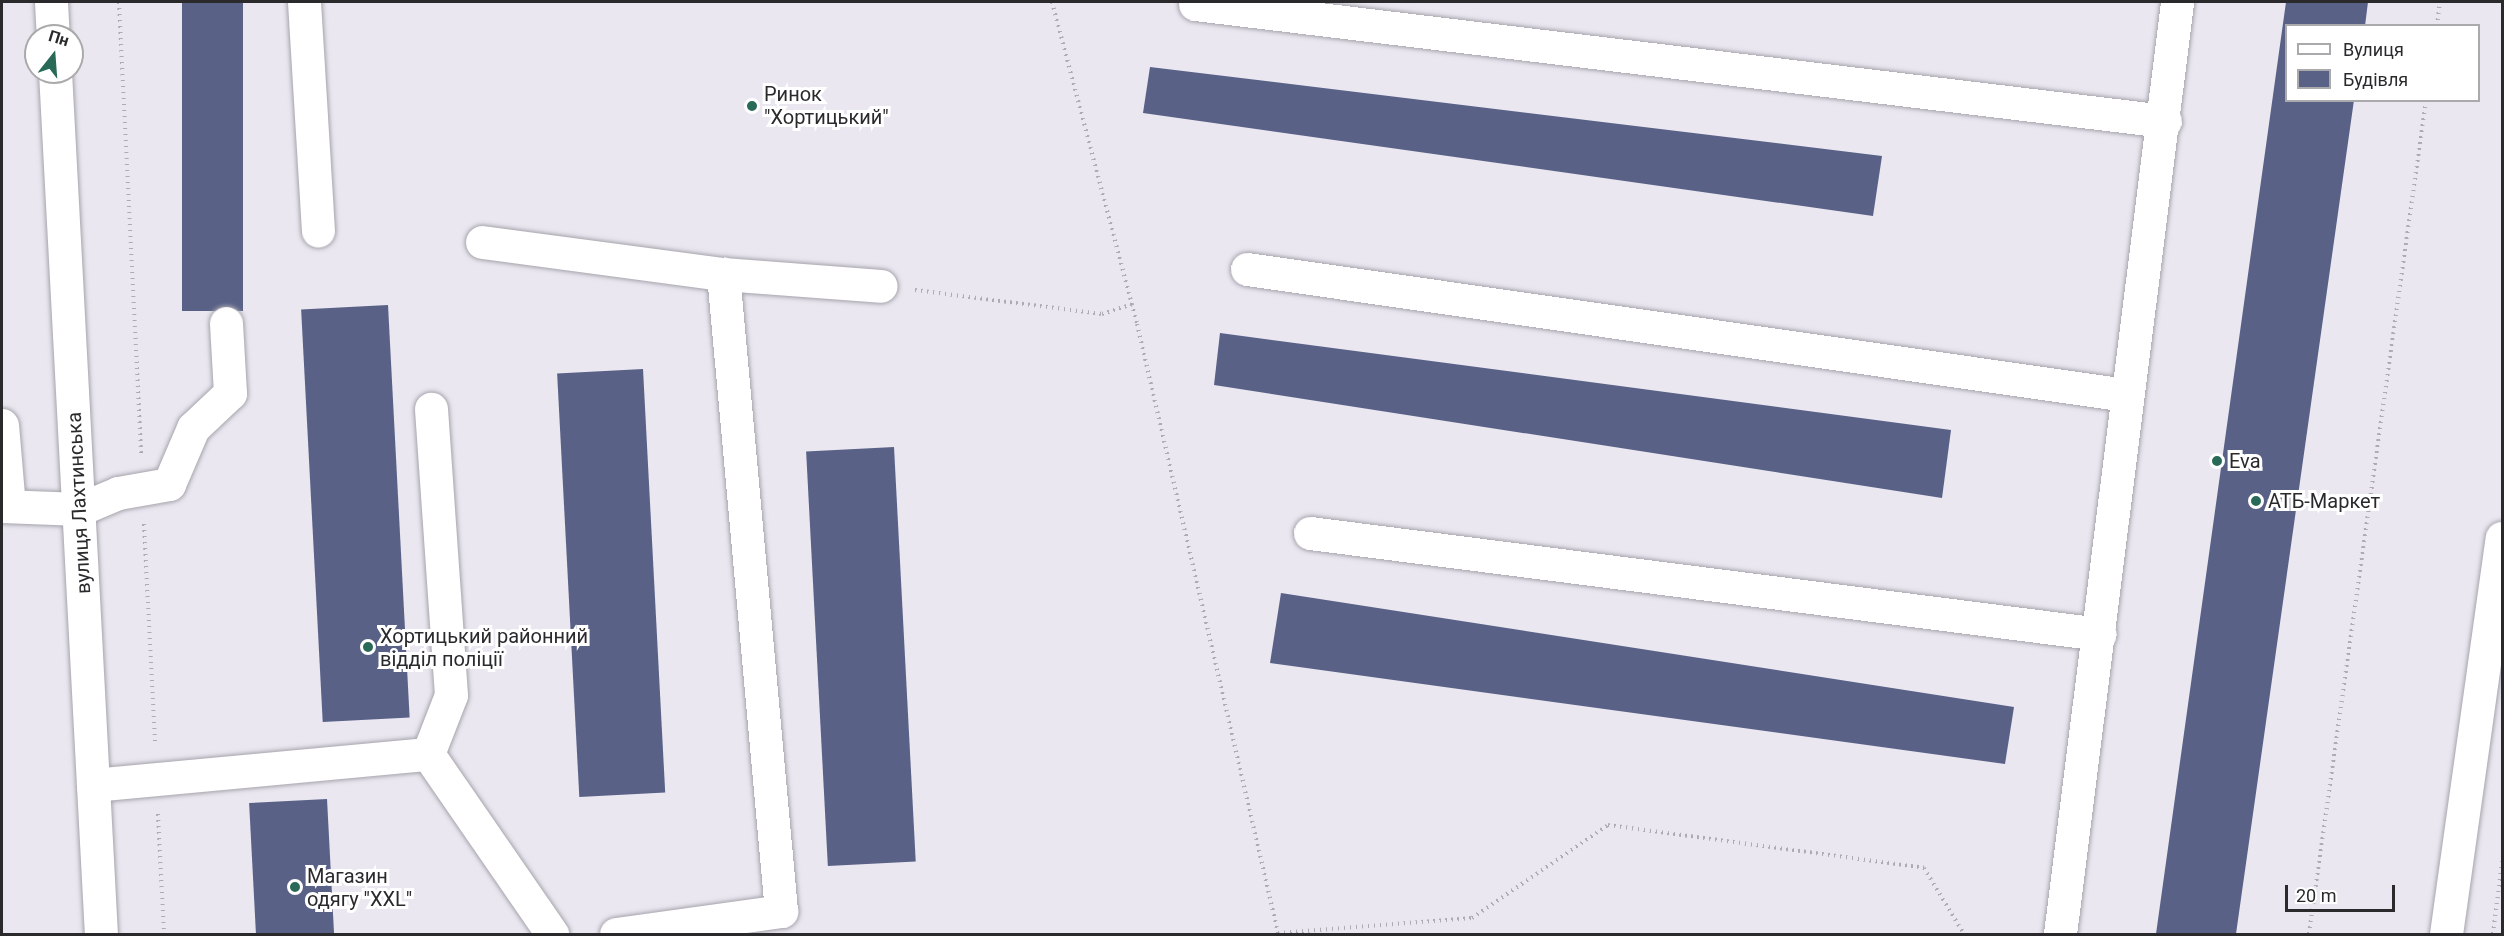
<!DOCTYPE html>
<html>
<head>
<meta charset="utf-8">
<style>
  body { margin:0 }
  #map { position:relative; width:2504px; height:936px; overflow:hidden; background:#eae7f0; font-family:Roboto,sans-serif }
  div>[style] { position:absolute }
  .building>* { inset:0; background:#596187; transform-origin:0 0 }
  .path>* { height:4px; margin-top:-2px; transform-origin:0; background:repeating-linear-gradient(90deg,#aeabb2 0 1.5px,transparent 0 6px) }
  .roads { filter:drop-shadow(0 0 2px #a6a4ac) drop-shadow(0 0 2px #a6a4ac) }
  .minor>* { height:33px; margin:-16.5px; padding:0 16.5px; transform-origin:16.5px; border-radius:16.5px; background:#fff }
  .dots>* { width:16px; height:16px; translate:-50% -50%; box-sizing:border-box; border:3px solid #fff; border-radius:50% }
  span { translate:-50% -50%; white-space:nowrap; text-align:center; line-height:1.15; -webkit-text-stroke:6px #fff; paint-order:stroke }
  .poi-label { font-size:20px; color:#2a292c }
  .left { translate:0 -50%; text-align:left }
  .street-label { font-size:20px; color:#2a292c }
  .frame { position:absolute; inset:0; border:3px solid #2a292c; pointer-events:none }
  .legend { position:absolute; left:2285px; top:24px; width:195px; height:78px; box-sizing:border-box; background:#fff; border:2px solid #aaa9ab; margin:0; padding:8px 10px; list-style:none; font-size:18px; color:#2a292c }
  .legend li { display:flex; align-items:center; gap:12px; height:30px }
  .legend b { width:30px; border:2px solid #aaa9ab }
  .north { position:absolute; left:24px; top:24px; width:60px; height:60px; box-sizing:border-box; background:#fff; border:2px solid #aaa9ab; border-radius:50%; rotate:17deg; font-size:16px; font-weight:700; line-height:24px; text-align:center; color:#2a292c }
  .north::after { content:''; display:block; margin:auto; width:21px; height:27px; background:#296957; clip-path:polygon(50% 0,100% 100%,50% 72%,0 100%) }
  .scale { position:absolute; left:2285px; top:885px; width:110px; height:27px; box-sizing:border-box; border:3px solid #2a292c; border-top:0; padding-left:8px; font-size:18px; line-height:21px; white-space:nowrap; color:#2a292c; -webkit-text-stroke:4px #fff; paint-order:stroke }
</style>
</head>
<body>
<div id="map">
  <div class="building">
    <div style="left:182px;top:2px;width:61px;height:309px"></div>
    <div style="clip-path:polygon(2286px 2px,2368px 2px,2365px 26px,2286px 26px,2286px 100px,2354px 100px,2236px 934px,2156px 934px)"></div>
    <div style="clip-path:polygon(1150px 67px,1882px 156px,1873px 216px,1143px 113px)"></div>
    <div style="left:388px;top:305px;width:413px;height:87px;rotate:87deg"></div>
    <div style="clip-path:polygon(1220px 333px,1951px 430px,1942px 498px,1214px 385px)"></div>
    <div style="left:643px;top:369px;width:424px;height:86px;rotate:87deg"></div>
    <div style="left:894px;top:447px;width:415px;height:88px;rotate:87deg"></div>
    <div style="clip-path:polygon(1281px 593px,2014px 707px,2005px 764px,1270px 663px)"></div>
    <div style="left:327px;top:799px;width:135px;height:78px;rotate:87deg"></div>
  </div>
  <div class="path">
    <div style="left:119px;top:2px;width:452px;rotate:87.2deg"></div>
    <div style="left:1052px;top:2px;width:333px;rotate:75.2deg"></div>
    <div style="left:1137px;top:324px;width:625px;rotate:76.96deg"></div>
    <div style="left:1278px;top:933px;width:195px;rotate:-4.4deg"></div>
    <div style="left:1472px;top:918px;width:165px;rotate:-34.4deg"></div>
    <div style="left:1608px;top:825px;width:319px;rotate:7.7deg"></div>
    <div style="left:1924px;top:868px;width:77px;rotate:58.8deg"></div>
    <div style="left:2437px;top:26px;width:24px;rotate:-83deg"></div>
    <div style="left:915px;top:290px;width:189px;rotate:7.3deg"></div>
    <div style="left:1102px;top:314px;width:32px;rotate:-18deg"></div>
    <div style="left:144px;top:524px;width:220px;rotate:87.1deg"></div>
    <div style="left:158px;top:814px;width:120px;rotate:87.1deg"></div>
    <div style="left:2309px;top:934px;width:842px;rotate:-82.01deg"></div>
    <div style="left:2493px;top:934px;width:73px;rotate:-82.9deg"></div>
  </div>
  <div class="roads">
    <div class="minor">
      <div style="left:51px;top:2px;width:34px;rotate:87deg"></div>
      <div style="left:304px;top:2px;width:229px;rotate:86.5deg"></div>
      <div style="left:1195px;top:4px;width:977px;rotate:6.88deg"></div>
      <div style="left:55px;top:72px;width:863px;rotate:86.95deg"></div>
      <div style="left:482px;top:242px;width:243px;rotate:7.6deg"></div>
      <div style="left:723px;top:274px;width:158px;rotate:4.3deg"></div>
      <div style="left:1247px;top:269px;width:888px;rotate:8.16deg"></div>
      <div style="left:2px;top:425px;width:81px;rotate:85.1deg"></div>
      <div style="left:2px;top:506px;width:78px;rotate:2.2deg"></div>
      <div style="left:80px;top:509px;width:41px;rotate:-22.8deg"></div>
      <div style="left:118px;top:493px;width:52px;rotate:-10deg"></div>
      <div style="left:169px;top:484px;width:61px;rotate:-66.8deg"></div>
      <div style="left:193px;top:428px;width:51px;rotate:-43.4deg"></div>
      <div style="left:230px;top:393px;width:70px;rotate:-93.3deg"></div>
      <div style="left:1310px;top:533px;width:796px;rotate:7.29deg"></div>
      <div style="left:428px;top:754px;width:63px;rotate:-68.7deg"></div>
      <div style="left:451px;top:695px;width:287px;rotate:-94deg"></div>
      <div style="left:428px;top:754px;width:219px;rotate:55.4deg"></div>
      <div style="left:93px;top:785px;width:336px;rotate:-5.3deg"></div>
      <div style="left:616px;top:934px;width:167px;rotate:-7.9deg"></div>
      <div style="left:781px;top:911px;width:640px;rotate:-95.2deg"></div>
      <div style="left:2060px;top:934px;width:939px;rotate:-82.84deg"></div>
      <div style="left:2446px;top:934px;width:400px;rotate:-82deg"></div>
    </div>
  </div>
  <div class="dots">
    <div style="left:752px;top:106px;background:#296957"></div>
    <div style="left:2217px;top:461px;background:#296957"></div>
    <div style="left:2256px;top:501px;background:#296957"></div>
    <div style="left:368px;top:647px;background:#296957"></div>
    <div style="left:295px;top:887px;background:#296957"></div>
  </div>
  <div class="poi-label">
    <span class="left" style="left:764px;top:106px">Ринок<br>"Хортицький"</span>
    <span class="left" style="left:2229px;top:461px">Eva</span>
    <span class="left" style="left:2268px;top:501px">АТБ-Маркет</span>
    <span class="left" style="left:380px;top:648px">Хортицький районний<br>відділ поліції</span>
    <span class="left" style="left:307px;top:888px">Магазин<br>одягу "XXL"</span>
  </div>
  <div class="street-label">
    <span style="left:79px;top:503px;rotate:-93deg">вулиця Лахтинська</span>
  </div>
  <div class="frame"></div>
  <ul class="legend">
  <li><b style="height:8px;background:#fff"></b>Вулиця</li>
  <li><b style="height:16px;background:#596187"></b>Будівля</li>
  </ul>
  <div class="north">Пн</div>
  <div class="scale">20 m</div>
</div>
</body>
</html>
